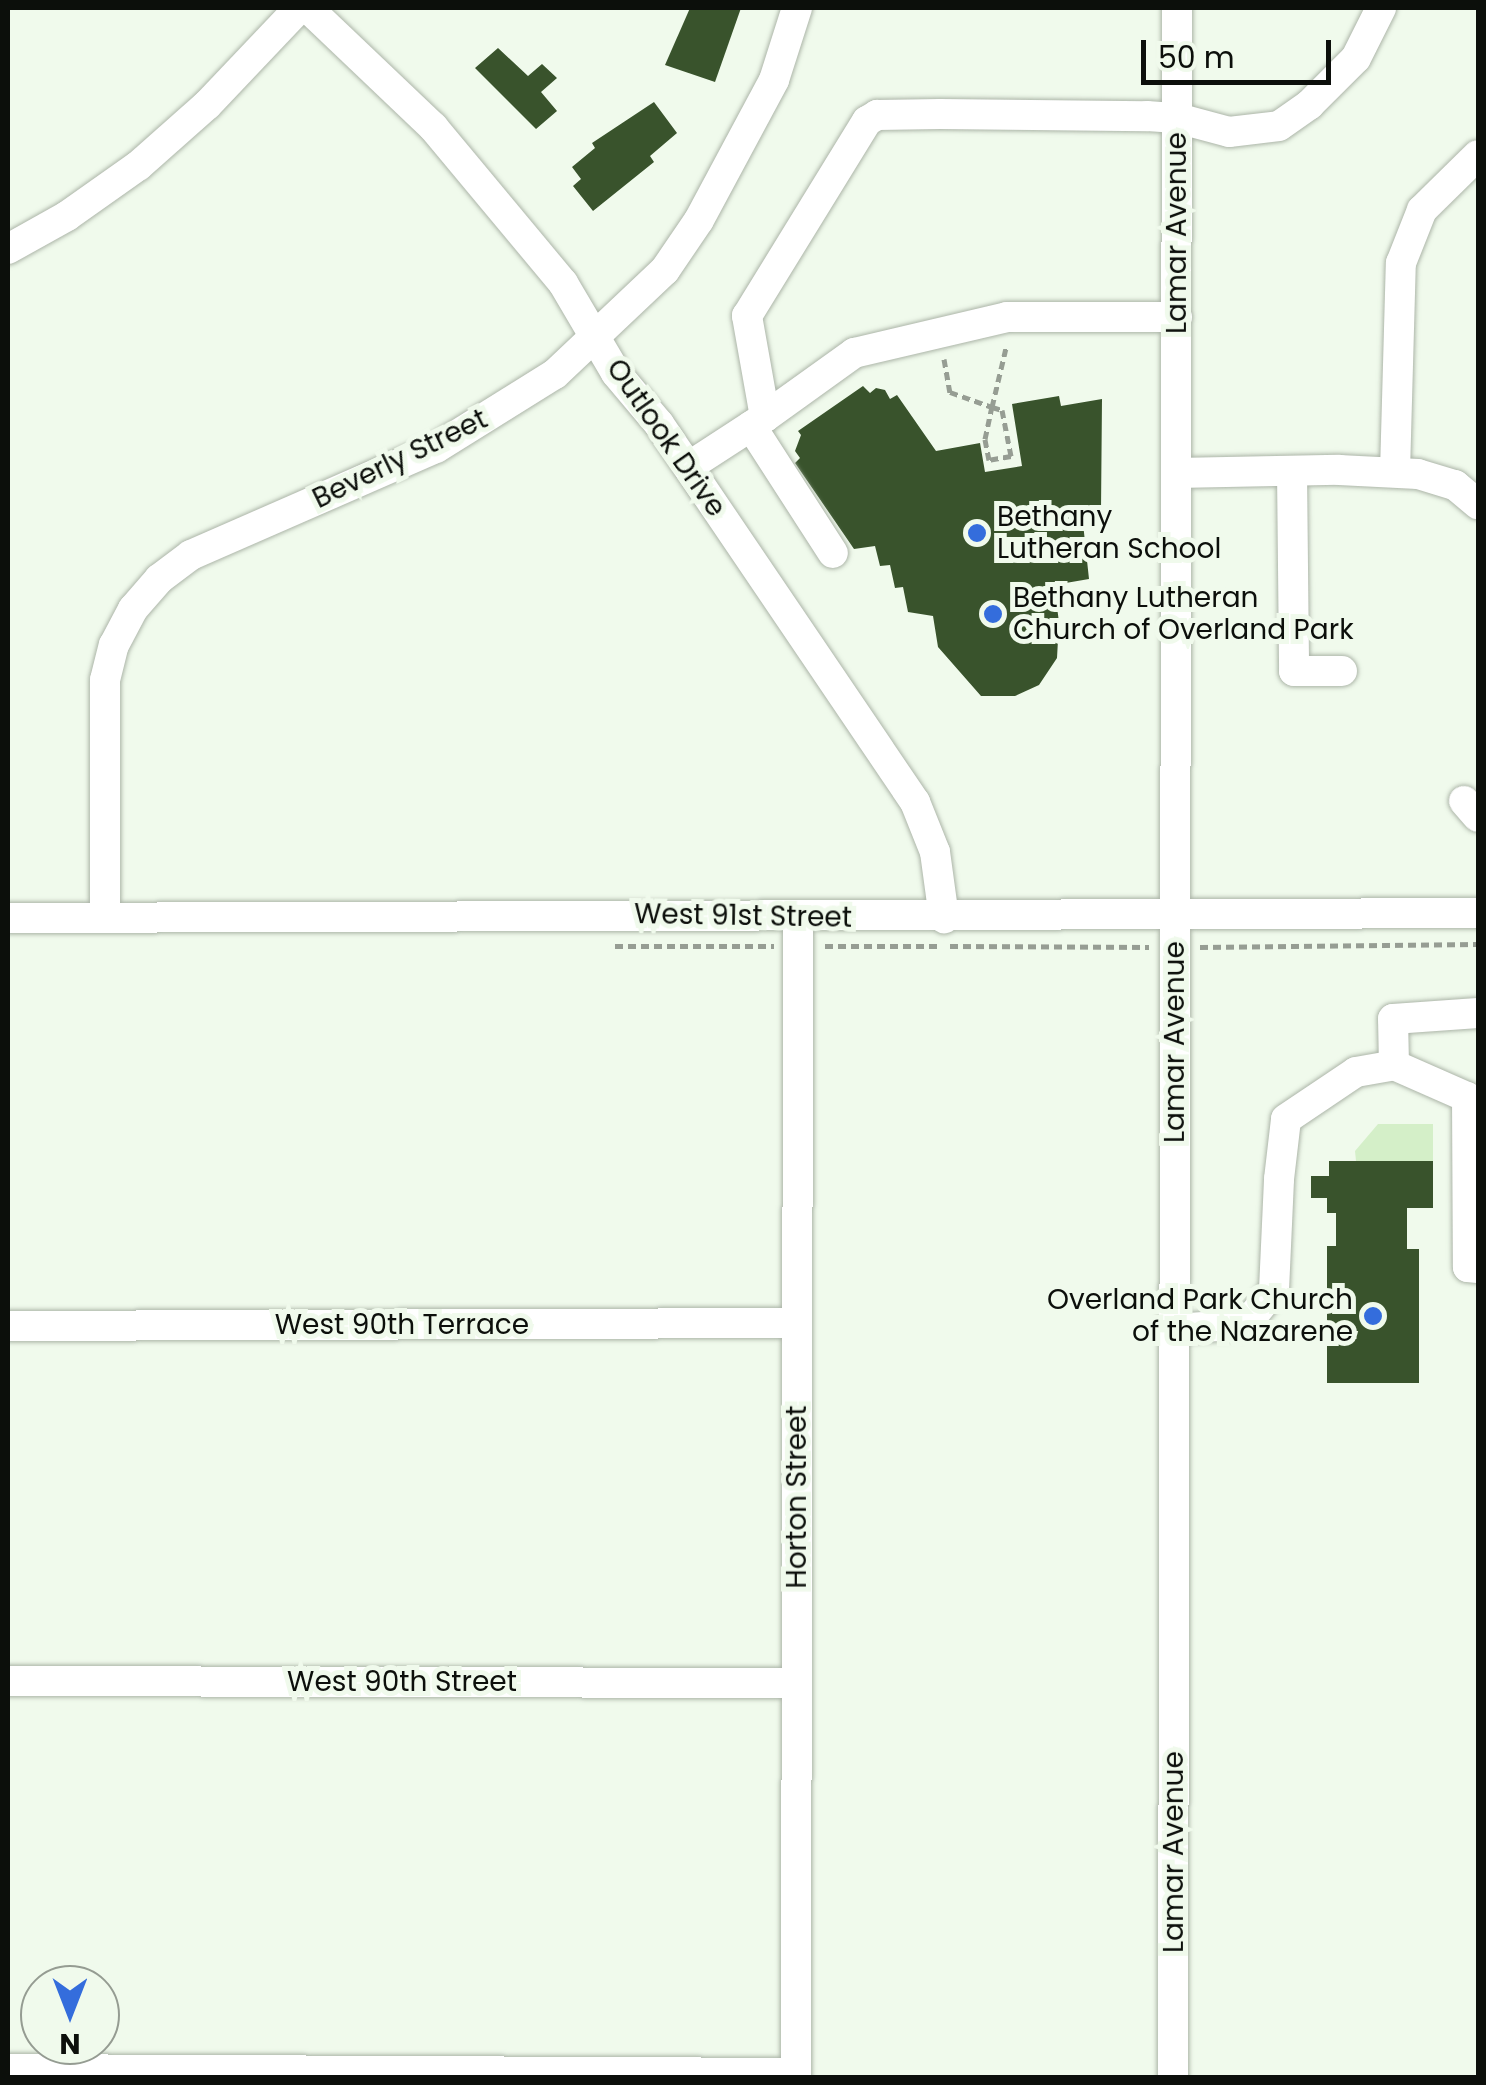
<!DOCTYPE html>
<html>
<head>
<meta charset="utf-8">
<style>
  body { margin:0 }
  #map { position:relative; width:1486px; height:2085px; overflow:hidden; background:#f0faec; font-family:Poppins,sans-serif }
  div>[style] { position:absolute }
  .green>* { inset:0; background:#d4efc8 }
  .building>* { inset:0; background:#39532c }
  .path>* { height:5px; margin-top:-2.5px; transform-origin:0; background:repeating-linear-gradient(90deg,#969d93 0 8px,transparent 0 13px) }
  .roads { filter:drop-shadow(0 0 2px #acb5a8) drop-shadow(0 0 2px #acb5a8) }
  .minor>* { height:30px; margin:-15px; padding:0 15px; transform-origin:15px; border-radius:15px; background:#fff }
  .dots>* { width:28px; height:28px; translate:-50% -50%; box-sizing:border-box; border:5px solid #f0faec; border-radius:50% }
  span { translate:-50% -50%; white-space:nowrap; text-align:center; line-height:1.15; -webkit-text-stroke:10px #f0faec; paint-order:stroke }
  .street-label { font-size:28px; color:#0c0f0b }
  .poi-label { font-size:28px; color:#0c0f0b }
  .left { translate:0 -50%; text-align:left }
  .right { translate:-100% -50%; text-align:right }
  .frame { position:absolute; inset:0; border:10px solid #0c0f0b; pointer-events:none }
  .north { position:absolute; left:20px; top:1965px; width:100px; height:100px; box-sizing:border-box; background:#f0faec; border:2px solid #959c92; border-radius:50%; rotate:180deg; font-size:28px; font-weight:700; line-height:40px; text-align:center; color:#0c0f0b }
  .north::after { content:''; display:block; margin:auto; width:35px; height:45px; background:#346ddc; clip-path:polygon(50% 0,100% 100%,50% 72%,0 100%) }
  .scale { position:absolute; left:1141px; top:40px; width:190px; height:45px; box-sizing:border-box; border:5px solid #0c0f0b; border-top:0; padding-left:12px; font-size:30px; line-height:35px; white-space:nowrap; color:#0c0f0b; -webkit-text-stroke:8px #f0faec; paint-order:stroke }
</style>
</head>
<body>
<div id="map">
  <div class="green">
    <div style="clip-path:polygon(1378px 1124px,1433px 1124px,1433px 1161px,1356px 1161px,1355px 1151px)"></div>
  </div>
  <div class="building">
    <div style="clip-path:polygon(690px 8px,741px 8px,715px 82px,665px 65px)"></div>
    <div style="clip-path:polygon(498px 48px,528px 76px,542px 64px,557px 78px,541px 92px,557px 111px,536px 129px,475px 68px)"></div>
    <div style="clip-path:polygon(654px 102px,677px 133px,650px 156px,654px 162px,593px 211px,573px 186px,581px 179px,572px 167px,595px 148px,592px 143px)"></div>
    <div style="clip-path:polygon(863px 386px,870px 393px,876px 388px,885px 390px,890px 399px,897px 395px,936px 451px,980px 443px,985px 472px,1022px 466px,1012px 404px,1059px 396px,1061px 406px,1102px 399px,1101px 511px,1082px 514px,1089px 579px,1054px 585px,1059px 622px,1057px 658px,1039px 685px,1015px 696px,981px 696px,938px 647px,933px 616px,908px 612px,903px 587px,895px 588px,890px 565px,880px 566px,875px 546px,854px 549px,795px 463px,800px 458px,795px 451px,801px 435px,798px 431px)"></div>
    <div style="clip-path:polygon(1329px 1161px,1433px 1161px,1433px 1208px,1407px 1208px,1407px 1249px,1419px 1249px,1419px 1383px,1327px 1383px,1327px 1246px,1336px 1246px,1336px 1213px,1327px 1213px,1327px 1198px,1311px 1198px,1311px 1176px,1329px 1176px)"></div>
  </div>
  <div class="path">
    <div style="left:944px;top:359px;width:34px;rotate:80deg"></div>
    <div style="left:950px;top:392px;width:45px;rotate:19.7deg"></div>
    <div style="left:992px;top:407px;width:10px;rotate:17deg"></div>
    <div style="left:1002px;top:410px;width:47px;rotate:78.9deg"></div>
    <div style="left:1011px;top:456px;width:22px;rotate:170deg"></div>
    <div style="left:989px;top:460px;width:21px;rotate:-101deg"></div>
    <div style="left:985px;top:439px;width:33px;rotate:-78deg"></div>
    <div style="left:992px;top:407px;width:61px;rotate:-76.7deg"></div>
    <div style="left:615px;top:946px;width:159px"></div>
    <div style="left:825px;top:946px;width:114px"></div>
    <div style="left:950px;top:946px;width:199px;rotate:0.3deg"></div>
    <div style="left:1200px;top:947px;width:278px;rotate:-0.6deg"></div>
  </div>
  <div class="roads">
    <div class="minor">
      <div style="left:308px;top:8px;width:173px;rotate:43.6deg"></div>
      <div style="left:433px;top:127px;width:203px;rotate:50.2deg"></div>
      <div style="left:563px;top:283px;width:104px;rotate:59.5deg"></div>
      <div style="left:616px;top:373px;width:67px;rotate:49.9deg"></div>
      <div style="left:659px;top:424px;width:457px;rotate:55.9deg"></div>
      <div style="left:915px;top:802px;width:54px;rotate:68.2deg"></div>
      <div style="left:935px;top:852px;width:67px;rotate:82.2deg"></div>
      <div style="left:8px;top:249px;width:68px;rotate:-29.2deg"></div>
      <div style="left:67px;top:216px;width:87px;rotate:-35.2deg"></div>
      <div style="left:138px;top:166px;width:92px;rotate:-41.5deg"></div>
      <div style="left:207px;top:105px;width:134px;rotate:-46.5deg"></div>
      <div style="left:765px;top:417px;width:110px;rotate:-35.7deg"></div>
      <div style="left:854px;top:353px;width:157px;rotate:-13.2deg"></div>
      <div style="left:1007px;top:317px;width:170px"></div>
      <div style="left:751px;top:426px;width:151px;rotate:57.2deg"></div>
      <div style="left:688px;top:467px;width:92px;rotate:-33deg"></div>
      <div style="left:765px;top:417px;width:103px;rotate:-100.1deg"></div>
      <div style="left:747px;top:316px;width:229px;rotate:-58.4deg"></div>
      <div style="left:867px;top:121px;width:12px;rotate:-31deg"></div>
      <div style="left:877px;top:115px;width:63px;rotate:-0.9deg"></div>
      <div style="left:940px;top:114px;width:207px;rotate:0.6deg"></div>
      <div style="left:1147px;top:116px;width:30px;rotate:4deg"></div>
      <div style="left:1177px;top:118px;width:54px;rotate:15.1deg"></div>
      <div style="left:1229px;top:132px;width:50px;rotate:-6.8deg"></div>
      <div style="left:1279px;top:126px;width:37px;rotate:-35deg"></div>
      <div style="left:1309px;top:105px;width:66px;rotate:-45deg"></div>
      <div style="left:1356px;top:58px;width:56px;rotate:-63.4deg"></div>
      <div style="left:1292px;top:471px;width:200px;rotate:89.4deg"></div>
      <div style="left:1294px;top:671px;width:48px"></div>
      <div style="left:1395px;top:472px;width:209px;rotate:-88.4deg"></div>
      <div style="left:1401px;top:263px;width:57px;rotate:-68.4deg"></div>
      <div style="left:1422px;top:210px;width:78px;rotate:-44.5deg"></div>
      <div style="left:1176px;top:473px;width:163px;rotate:-1.1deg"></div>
      <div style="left:1339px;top:470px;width:79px;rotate:2.9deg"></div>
      <div style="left:1418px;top:474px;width:39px;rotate:17deg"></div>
      <div style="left:1455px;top:485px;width:30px;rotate:40deg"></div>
      <div style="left:1464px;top:801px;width:21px;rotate:49deg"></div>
      <div style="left:8px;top:918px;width:1470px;rotate:-0.19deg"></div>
      <div style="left:105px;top:918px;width:238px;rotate:-90deg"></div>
      <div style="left:105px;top:680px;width:36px;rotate:-76deg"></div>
      <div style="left:114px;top:645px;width:41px;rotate:-62.2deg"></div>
      <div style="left:133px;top:609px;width:40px;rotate:-49deg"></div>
      <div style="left:159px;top:579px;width:40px;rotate:-37deg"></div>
      <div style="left:191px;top:555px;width:267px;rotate:-23.6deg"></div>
      <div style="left:436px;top:448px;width:140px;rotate:-31.9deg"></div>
      <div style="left:555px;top:374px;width:151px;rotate:-43.4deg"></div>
      <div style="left:665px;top:270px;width:60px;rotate:-55.8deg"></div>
      <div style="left:699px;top:220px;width:159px;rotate:-61.8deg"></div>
      <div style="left:774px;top:80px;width:76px;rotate:-72.3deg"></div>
      <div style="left:1394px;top:1065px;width:46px;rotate:-91.2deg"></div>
      <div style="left:1393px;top:1019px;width:85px;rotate:-4deg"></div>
      <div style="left:8px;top:1326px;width:789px;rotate:-0.22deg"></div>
      <div style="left:1175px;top:1329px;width:71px;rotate:-4deg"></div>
      <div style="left:1246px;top:1324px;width:44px;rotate:-50.5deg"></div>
      <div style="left:1274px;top:1290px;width:111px;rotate:-87.4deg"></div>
      <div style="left:1279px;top:1179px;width:60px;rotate:-83.3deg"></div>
      <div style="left:1286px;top:1119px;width:84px;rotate:-33.9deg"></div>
      <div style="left:1356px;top:1072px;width:39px;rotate:-10deg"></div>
      <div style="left:1394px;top:1065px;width:80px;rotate:23.7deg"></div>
      <div style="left:1467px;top:1097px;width:170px;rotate:89.7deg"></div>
      <div style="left:1468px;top:1267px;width:10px;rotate:6deg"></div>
      <div style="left:8px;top:1681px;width:789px;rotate:0.15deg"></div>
      <div style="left:8px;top:2069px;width:788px;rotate:0.29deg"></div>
      <div style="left:796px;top:2078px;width:1161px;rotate:-89.9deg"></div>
      <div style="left:1173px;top:2078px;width:2070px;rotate:-89.89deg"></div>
    </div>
  </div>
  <div class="dots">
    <div style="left:977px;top:533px;background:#346ddc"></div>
    <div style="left:993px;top:614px;background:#346ddc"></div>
    <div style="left:1373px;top:1316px;background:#346ddc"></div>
  </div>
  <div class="street-label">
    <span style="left:1177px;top:233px;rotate:-90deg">Lamar Avenue</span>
    <span style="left:666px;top:438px;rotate:55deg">Outlook Drive</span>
    <span style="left:400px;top:459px;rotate:-26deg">Beverly Street</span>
    <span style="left:743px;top:916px;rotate:1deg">West 91st Street</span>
    <span style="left:1175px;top:1042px;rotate:-90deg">Lamar Avenue</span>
    <span style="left:402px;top:1325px">West 90th Terrace</span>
    <span style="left:797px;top:1497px;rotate:-90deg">Horton Street</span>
    <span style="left:402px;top:1682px">West 90th Street</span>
    <span style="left:1174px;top:1852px;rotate:-90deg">Lamar Avenue</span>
  </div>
  <div class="poi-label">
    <span class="left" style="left:997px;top:533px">Bethany<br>Lutheran School</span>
    <span class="left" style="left:1013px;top:614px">Bethany Lutheran<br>Church of Overland Park</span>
    <span class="right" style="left:1353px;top:1316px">Overland Park Church<br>of the Nazarene</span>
  </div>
  <div class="frame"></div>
  <div class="north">N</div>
  <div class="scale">50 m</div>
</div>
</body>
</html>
